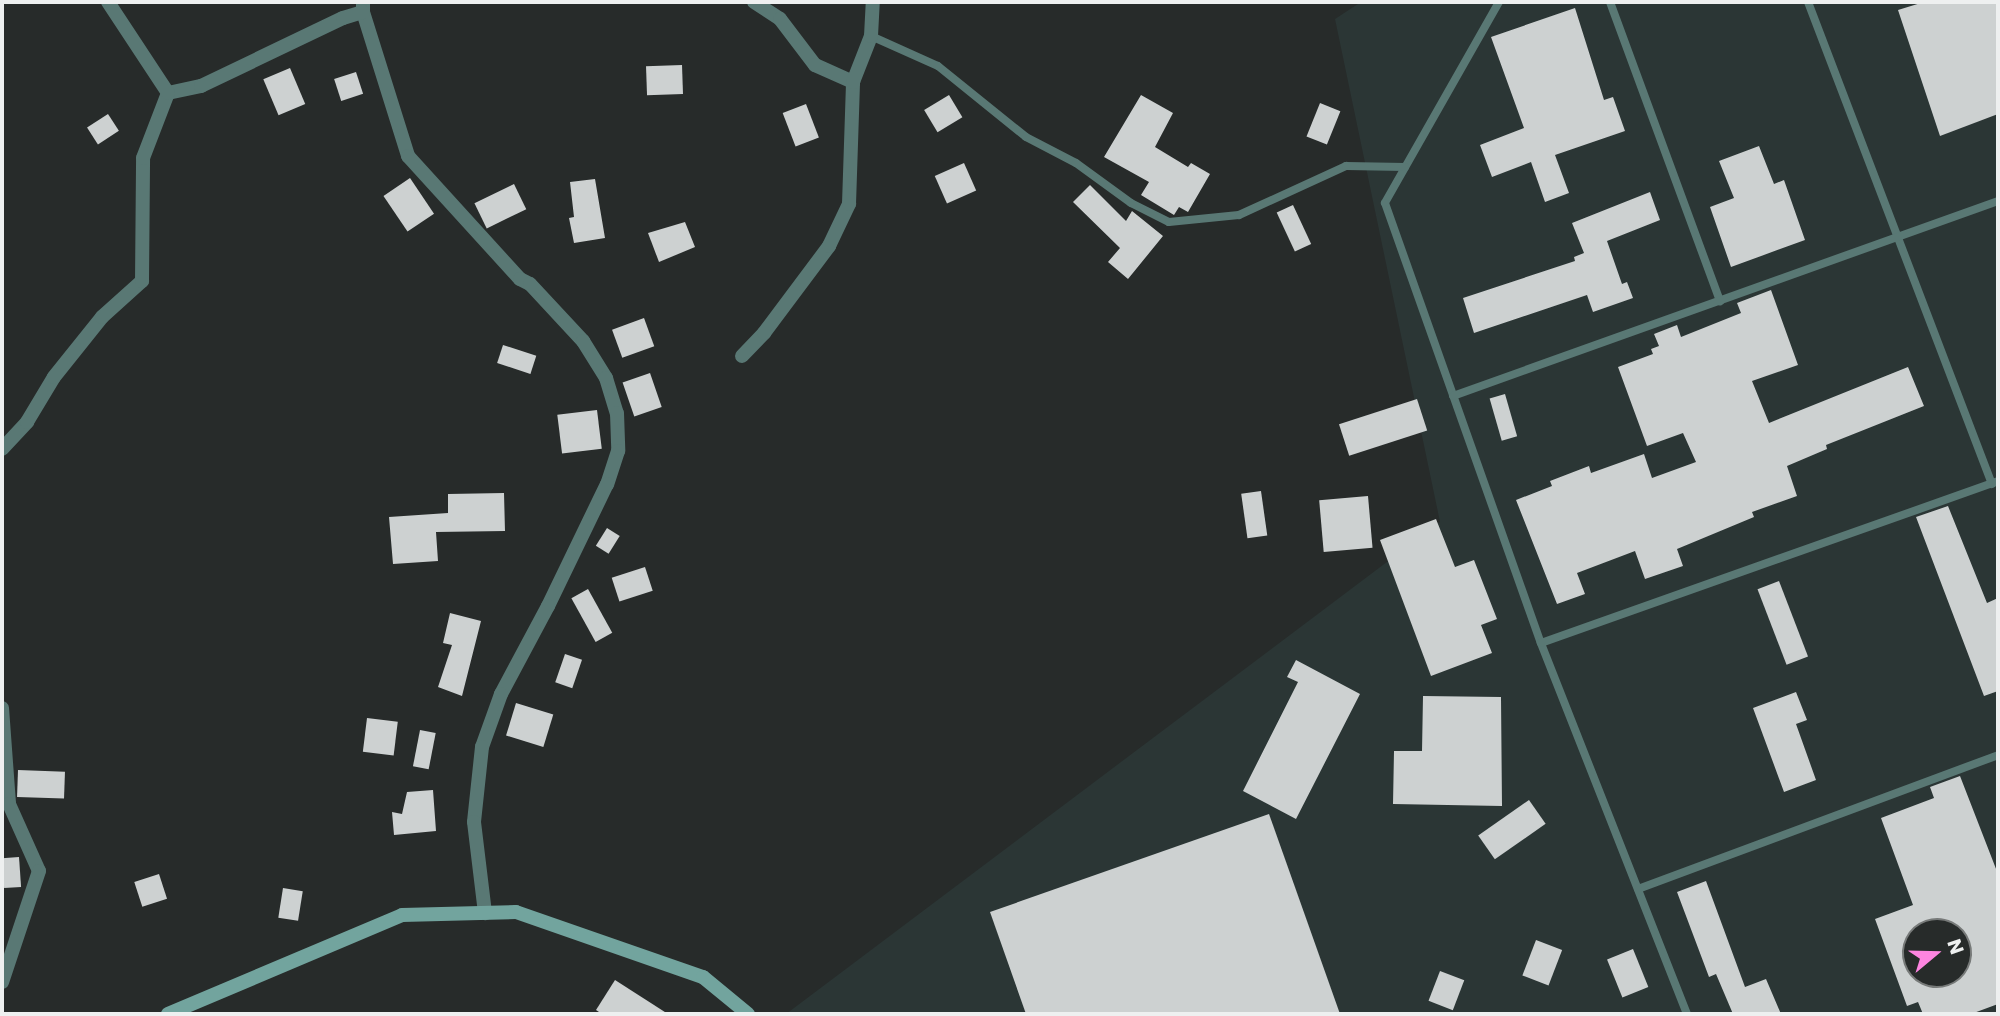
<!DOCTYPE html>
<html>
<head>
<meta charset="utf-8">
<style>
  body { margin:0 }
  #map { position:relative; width:2000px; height:1016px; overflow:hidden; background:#272b2a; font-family:Poppins,sans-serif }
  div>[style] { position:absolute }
  .built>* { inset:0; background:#2b3635 }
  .building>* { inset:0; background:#cdd1d1; transform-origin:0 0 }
  .lane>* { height:8px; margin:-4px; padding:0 4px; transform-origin:4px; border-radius:4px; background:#597874 }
  .street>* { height:14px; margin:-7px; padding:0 7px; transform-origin:7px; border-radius:7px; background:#597874 }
  .secondary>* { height:14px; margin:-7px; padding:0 7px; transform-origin:7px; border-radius:7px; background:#72a49e }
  span { translate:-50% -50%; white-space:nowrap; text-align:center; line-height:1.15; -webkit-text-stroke:7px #272b2a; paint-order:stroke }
  .frame { position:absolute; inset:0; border:4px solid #eef0f0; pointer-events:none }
  .north { position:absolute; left:1902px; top:918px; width:70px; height:70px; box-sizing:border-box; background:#272b2a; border:2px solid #777a79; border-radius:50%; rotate:71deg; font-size:19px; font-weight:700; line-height:28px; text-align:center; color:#eef0f0 }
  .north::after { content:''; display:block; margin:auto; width:24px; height:32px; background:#fe85e0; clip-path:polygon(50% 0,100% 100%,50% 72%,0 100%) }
</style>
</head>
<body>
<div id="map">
  <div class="built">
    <div style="clip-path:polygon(evenodd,1361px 2px,1998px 2px,1998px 1014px,786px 1014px,1440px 522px,1335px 19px,1361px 2px,1916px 932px,1958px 932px,1958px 974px,1916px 974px,1916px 932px)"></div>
  </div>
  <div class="building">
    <div style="clip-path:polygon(1924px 2px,1998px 2px,1998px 114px,1940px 136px,1898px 10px)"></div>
    <div style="clip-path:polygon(1575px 8px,1604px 100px,1613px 97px,1625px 131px,1555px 155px,1569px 193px,1545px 202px,1531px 162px,1492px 177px,1480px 145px,1524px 128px,1491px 37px)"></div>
    <div style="left:682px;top:65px;width:29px;height:36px;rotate:88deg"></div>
    <div style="left:290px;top:68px;width:39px;height:29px;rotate:67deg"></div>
    <div style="left:356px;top:72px;width:23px;height:23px;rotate:72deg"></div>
    <div style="left:949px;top:95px;width:26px;height:29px;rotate:59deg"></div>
    <div style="clip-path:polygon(1141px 95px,1173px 113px,1155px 147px,1188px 167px,1191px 163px,1210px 174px,1188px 212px,1179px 207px,1174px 215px,1141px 195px,1149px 182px,1104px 157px)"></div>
    <div style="left:1320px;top:103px;width:22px;height:36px;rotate:22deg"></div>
    <div style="left:806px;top:104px;width:36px;height:25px;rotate:69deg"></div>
    <div style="left:108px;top:114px;width:20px;height:25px;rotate:57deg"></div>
    <div style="clip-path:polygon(1759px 146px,1774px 184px,1784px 180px,1805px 240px,1731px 267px,1710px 207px,1734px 198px,1719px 161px)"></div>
    <div style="left:964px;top:163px;width:30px;height:32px;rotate:66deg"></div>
    <div style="left:410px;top:178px;width:43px;height:32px;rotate:56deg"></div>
    <div style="clip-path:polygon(595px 179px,605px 238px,574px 243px,569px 218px,574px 217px,570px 182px)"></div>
    <div style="left:514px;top:184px;width:28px;height:44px;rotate:64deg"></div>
    <div style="clip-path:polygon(1090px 185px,1126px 221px,1132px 211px,1163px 236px,1128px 279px,1108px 262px,1120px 248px,1073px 202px)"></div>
    <div style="clip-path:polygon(1650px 192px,1660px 220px,1607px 241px,1622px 284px,1627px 282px,1633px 298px,1593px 312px,1587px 295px,1474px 333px,1463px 298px,1575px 261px,1574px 257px,1584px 253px,1572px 223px)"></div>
    <div style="left:1293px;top:205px;width:43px;height:18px;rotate:65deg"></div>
    <div style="clip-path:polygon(685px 222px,695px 247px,659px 262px,648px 233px)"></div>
    <div style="clip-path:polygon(1771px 290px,1798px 365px,1752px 381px,1769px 423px,1908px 367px,1924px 406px,1826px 445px,1827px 449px,1787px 466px,1797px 496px,1752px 512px,1754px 517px,1677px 549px,1683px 566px,1645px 579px,1635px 551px,1577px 573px,1585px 594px,1557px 604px,1516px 500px,1552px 486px,1550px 481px,1589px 466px,1591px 473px,1644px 454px,1652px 478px,1696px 462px,1683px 433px,1647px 446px,1618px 367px,1653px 354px,1651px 349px,1659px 346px,1654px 334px,1677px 325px,1681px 337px,1741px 313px,1737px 303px)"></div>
    <div style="left:644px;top:318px;width:30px;height:34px;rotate:70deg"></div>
    <div style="left:503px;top:345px;width:35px;height:19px;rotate:18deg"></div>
    <div style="left:650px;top:373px;width:36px;height:29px;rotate:71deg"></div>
    <div style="left:1505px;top:394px;width:44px;height:16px;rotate:74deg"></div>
    <div style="left:1417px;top:399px;width:33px;height:82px;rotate:72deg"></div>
    <div style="left:597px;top:410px;width:39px;height:40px;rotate:83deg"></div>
    <div style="left:1261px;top:491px;width:45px;height:20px;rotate:82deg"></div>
    <div style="clip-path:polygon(504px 493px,505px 531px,436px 532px,438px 561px,393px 564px,389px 517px,448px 513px,448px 494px)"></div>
    <div style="left:1368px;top:496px;width:52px;height:49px;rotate:85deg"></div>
    <div style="clip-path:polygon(1948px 506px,1987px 603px,1998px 598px,1998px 691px,1984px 696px,1916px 517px)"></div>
    <div style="clip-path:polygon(1436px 519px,1455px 567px,1474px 560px,1497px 619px,1481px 625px,1492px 653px,1431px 676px,1380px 540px)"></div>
    <div style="left:607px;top:528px;width:15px;height:21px;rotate:32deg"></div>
    <div style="left:645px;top:567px;width:25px;height:35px;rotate:72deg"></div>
    <div style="left:1779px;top:581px;width:81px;height:23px;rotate:69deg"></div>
    <div style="left:588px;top:589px;width:50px;height:19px;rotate:61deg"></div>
    <div style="clip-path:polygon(450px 613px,481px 621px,462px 696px,438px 687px,452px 645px,443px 643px)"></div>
    <div style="left:565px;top:654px;width:18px;height:30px;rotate:19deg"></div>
    <div style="clip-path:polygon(1296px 660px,1360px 694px,1296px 819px,1243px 791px,1298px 682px,1287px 677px)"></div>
    <div style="clip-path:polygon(1796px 692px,1807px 720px,1796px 724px,1816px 780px,1784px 792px,1753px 708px)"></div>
    <div style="clip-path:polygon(1423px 696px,1501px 697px,1502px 806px,1393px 804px,1394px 751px,1422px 751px)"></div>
    <div style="left:516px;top:703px;width:39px;height:34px;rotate:17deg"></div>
    <div style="left:367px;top:718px;width:31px;height:34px;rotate:7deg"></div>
    <div style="left:420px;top:730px;width:16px;height:37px;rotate:11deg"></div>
    <div style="left:18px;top:770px;width:47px;height:27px;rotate:2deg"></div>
    <div style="clip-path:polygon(evenodd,1960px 776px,1998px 874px,1998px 1004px,1971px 1014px,1923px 1014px,1918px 1002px,1907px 1006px,1875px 919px,1913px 905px,1881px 818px,1934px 798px,1930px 787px,1960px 776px,1916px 932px,1958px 932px,1958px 974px,1916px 974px,1916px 932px)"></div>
    <div style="clip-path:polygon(433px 790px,436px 831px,394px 835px,392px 812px,402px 814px,407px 792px)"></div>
    <div style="left:1529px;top:800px;width:29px;height:62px;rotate:55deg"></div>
    <div style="clip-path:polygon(1269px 814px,1340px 1014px,1026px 1014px,990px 912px)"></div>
    <div style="left:19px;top:857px;width:30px;height:17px;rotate:86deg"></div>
    <div style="left:159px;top:874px;width:26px;height:26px;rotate:72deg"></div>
    <div style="clip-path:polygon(1706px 881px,1745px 987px,1766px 979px,1781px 1014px,1733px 1014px,1716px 974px,1709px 977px,1677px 892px)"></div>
    <div style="left:283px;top:888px;width:20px;height:30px;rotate:9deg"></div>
    <div style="left:1536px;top:940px;width:28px;height:38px;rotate:21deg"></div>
    <div style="left:1633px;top:949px;width:41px;height:28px;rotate:68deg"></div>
    <div style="left:1440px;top:971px;width:26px;height:32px;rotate:21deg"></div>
    <div style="clip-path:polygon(615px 980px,668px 1014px,602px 1014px,596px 1010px)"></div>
  </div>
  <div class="lane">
    <div style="left:1499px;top:2px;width:231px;rotate:119.6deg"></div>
    <div style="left:1385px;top:203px;width:467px;rotate:70.5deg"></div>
    <div style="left:1610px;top:2px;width:319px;rotate:69.8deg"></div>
    <div style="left:1808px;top:2px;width:516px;rotate:69.11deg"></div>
    <div style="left:871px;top:36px;width:73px;rotate:24.1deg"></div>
    <div style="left:938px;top:66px;width:113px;rotate:38.9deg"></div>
    <div style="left:1026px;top:137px;width:56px;rotate:27.5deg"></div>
    <div style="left:1076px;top:163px;width:68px;rotate:36deg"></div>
    <div style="left:1131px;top:203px;width:42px;rotate:26.6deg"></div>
    <div style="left:1169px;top:222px;width:70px;rotate:-5.7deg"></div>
    <div style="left:1239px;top:215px;width:118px;rotate:-24.6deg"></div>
    <div style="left:1346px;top:166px;width:59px;rotate:1deg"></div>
    <div style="left:1453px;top:396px;width:579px;rotate:-19.69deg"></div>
    <div style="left:1638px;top:889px;width:384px;rotate:-20.4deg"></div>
    <div style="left:1687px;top:1014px;width:399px;rotate:-111.5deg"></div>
    <div style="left:1541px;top:643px;width:485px;rotate:-19.5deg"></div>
  </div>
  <div class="street">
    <div style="left:363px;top:2px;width:10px;rotate:90deg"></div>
    <div style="left:363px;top:12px;width:151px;rotate:72.6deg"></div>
    <div style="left:408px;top:156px;width:166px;rotate:47.7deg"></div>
    <div style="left:520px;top:279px;width:11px;rotate:27deg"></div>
    <div style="left:530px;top:284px;width:78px;rotate:47.1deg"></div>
    <div style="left:583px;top:341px;width:44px;rotate:58.1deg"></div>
    <div style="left:606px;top:378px;width:37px;rotate:73deg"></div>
    <div style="left:617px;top:413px;width:38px;rotate:88deg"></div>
    <div style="left:618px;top:451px;width:35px;rotate:108deg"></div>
    <div style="left:607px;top:484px;width:136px;rotate:115.8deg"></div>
    <div style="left:548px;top:606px;width:100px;rotate:118.1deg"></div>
    <div style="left:501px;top:694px;width:56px;rotate:109.7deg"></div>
    <div style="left:482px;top:747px;width:75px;rotate:96.1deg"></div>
    <div style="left:474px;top:822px;width:92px;rotate:83.1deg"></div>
    <div style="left:754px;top:2px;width:31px;rotate:33deg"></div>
    <div style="left:780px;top:19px;width:58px;rotate:52.7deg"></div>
    <div style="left:815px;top:65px;width:42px;rotate:24.1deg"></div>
    <div style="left:168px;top:93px;width:34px;rotate:-12deg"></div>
    <div style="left:201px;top:86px;width:157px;rotate:-25.6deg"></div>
    <div style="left:343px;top:18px;width:21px;rotate:-17deg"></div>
    <div style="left:742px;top:356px;width:32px;rotate:-46deg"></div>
    <div style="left:764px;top:333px;width:109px;rotate:-53.2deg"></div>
    <div style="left:829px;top:246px;width:47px;rotate:-64.5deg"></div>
    <div style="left:849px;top:204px;width:122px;rotate:-88.1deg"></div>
    <div style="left:853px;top:82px;width:49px;rotate:-68.6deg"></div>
    <div style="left:871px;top:36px;width:34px;rotate:-87deg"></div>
    <div style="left:2px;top:449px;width:37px;rotate:-47deg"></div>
    <div style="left:27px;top:422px;width:52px;rotate:-59deg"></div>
    <div style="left:54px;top:377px;width:77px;rotate:-51.3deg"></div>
    <div style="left:102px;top:317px;width:54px;rotate:-42deg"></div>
    <div style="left:142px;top:281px;width:123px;rotate:-89.5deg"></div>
    <div style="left:143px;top:158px;width:70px;rotate:-69deg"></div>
    <div style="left:168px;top:93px;width:109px;rotate:-123.4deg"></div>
    <div style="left:2px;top:708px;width:96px;rotate:85.8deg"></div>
    <div style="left:9px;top:804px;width:73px;rotate:65.9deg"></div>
    <div style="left:39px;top:871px;width:117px;rotate:108.4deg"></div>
  </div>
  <div class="secondary">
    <div style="left:168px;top:1014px;width:254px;rotate:-22.9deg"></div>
    <div style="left:402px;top:915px;width:114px;rotate:-1.5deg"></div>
    <div style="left:516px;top:912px;width:198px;rotate:19.2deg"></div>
    <div style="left:703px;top:977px;width:58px;rotate:39.4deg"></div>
  </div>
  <div class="frame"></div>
  <div class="north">N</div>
</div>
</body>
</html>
